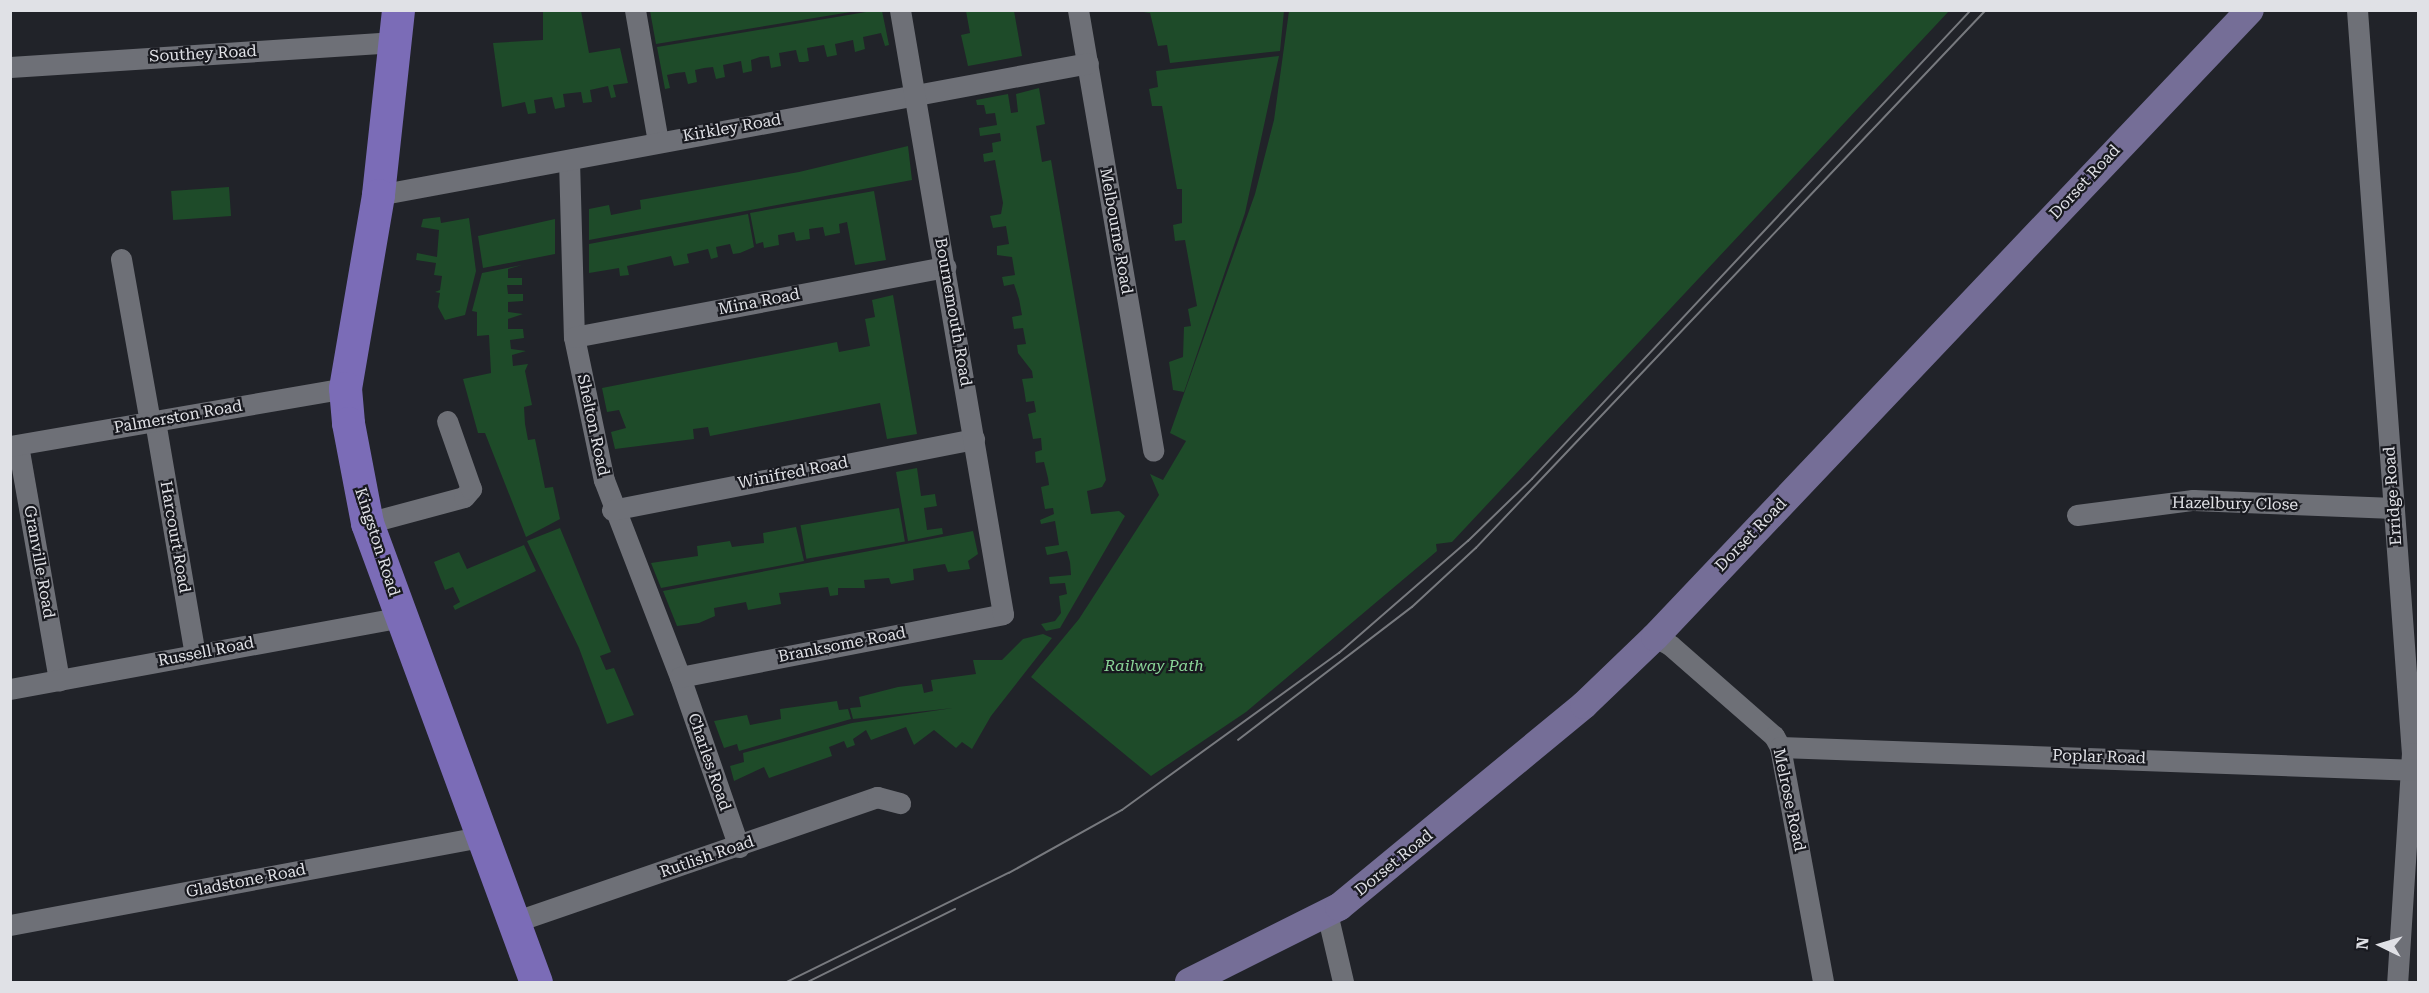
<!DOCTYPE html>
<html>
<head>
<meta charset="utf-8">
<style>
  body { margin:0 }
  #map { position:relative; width:2429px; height:993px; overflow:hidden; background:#212329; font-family:"Roboto Serif",serif }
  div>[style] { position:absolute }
  .green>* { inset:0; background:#1e4b29; transform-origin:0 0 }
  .minor>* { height:21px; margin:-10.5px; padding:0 10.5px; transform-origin:10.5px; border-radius:10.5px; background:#6e7077 }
  .secondary>* { height:28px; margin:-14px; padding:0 14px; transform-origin:14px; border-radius:14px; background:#756e97 }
  .primary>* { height:33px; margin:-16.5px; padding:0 16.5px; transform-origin:16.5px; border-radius:16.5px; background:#7b6cb7 }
  .tram>* { height:1.5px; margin:-0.75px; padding:0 0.75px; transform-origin:0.75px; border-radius:0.75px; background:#77797e }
  span { translate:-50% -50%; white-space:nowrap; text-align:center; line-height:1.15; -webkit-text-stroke:4.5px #18191f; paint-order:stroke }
  .street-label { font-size:16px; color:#e0e1e6 }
  .park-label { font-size:16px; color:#8ad598; font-style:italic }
  .frame { position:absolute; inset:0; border:12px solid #e0e1e6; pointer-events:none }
  .north { position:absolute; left:2351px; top:915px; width:60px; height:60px; -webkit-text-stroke:4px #18191f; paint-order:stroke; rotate:275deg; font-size:16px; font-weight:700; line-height:24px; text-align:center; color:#e0e1e6 }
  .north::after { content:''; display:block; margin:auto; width:21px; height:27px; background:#e0e1e6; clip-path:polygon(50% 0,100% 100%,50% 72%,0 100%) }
</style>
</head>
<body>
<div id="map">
  <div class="green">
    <div style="clip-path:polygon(878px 10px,882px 11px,889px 45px,885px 46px,881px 33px,863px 37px,865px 49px,855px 52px,853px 40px,835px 44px,837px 55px,827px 57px,824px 45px,807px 48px,809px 61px,804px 62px,799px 62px,796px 50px,779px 53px,781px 66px,771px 68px,769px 56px,760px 57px,751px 60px,752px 71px,743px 73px,741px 61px,723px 65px,725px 77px,716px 79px,713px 67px,704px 68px,695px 70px,697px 82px,688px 84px,685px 72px,676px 73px,667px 75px,670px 88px,665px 89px,657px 47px)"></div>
    <div style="clip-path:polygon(543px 11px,581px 11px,589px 53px,620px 48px,628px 83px,613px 85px,616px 97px,611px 98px,608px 86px,590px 90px,592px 102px,583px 103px,581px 92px,563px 94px,565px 107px,555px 109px,552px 97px,534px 100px,536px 113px,528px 114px,525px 102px,502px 107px,493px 43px,543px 40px)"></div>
    <div style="clip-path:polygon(650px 11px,650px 10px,857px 11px,656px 44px)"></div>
    <div style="clip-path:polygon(966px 11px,1014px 11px,1022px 56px,968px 66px,961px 35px,970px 33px)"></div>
    <div style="clip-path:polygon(1137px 11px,1284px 11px,1280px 51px,1170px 63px,1167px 45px,1158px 46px,1150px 13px)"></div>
    <div style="clip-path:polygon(1289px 11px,1949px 11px,1452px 542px,1436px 544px,1437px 551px,1246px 712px,1151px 776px,1031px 677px,1079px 619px,1159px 495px,1150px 474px,1163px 480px,1186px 441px,1170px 433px,1255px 194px,1274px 120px)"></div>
    <div style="clip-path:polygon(1279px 56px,1245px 213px,1184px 392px,1173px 390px,1169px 362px,1183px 357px,1184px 327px,1191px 326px,1188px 309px,1197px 306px,1185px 240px,1175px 241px,1173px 225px,1182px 223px,1182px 189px,1177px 189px,1162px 106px,1152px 106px,1149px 89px,1158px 87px,1156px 71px)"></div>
    <div style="clip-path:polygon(1039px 88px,1045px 124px,1036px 126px,1042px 162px,1051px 160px,1106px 480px,1102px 487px,1087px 491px,1091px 514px,1119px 511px,1125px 516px,1060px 628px,1046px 631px,1041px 624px,1055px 621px,1061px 613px,1059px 596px,1067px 594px,1065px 583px,1050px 584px,1049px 577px,1071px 575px,1070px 562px,1067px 551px,1047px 555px,1045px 547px,1059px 545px,1055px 521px,1041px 524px,1040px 520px,1054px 514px,1053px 508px,1045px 509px,1041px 487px,1049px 485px,1048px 478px,1044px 462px,1036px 463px,1035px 452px,1042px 450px,1041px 438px,1033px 439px,1028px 414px,1036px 412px,1035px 406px,1034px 401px,1026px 402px,1024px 389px,1022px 379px,1033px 378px,1032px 371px,1018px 353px,1017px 345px,1026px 344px,1023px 328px,1014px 329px,1012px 317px,1022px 315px,1019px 299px,1014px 284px,1004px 286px,1002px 277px,1015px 275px,1012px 257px,997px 255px,997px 246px,1009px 244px,1006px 226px,993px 228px,990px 216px,1001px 214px,1003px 203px,995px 160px,984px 162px,983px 154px,993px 152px,992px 143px,1001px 141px,1000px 133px,980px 136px,979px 128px,997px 125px,995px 113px,986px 114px,984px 105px,977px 105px,976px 100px,1008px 94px,1011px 113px,1018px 112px,1016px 94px)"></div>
    <div style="clip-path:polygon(908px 146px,912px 180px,589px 240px,589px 209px,609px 205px,611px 215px,641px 209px,640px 200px,799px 172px)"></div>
    <div style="left:229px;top:187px;width:29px;height:58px;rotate:86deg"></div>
    <div style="clip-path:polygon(874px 191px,886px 260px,855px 265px,847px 222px,839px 224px,840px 233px,825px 236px,823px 227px,809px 229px,810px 239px,796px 241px,794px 232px,778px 235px,779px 245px,764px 248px,763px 242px,756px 244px,750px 213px)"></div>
    <div style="clip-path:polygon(748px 214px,754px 247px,740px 253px,733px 254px,730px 244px,716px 247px,718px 257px,711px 259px,708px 249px,687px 254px,689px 263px,674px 266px,671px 256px,627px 266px,629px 275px,620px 276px,619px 268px,589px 273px,589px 244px)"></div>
    <div style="clip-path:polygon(440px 217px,441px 223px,469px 218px,476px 271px,465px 315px,445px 320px,438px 307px,440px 293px,435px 292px,440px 290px,442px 276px,434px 275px,436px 263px,416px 260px,417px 253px,437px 257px,439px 230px,421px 227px,423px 219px)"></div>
    <div style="clip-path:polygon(555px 219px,555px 254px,483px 268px,478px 236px)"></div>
    <div style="clip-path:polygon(522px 265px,508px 269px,508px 278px,522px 278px,522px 285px,507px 285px,508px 294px,523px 294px,523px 301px,508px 302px,508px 312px,523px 314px,508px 319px,508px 329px,523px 329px,524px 338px,510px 340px,511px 349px,526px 351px,512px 355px,513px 366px,528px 364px,525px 371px,532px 405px,524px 407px,525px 424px,528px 440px,535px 439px,545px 488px,553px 487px,560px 519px,526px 537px,485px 433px,478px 433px,463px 379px,491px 373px,489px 335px,477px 336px,477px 312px,472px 311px,482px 273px)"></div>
    <div style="clip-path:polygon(893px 295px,917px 434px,887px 439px,880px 403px,710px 436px,708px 427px,693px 429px,694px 439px,615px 449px,611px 432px,626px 428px,619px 410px,607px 412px,602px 388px,837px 342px,839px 352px,870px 346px,865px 319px,875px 317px,872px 300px)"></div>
    <div style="clip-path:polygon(917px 468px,921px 496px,935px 494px,936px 501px,937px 506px,924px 508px,927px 530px,942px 528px,943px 534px,908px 541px,896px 472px)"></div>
    <div style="left:899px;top:508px;width:34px;height:100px;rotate:80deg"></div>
    <div style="clip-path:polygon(796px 527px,804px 561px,661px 588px,651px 563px,698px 556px,697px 546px,730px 541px,732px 547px,764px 543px,763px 533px)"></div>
    <div style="clip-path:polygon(560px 528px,611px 652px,600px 656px,606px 670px,614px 668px,634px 715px,607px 724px,579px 648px,527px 541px)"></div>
    <div style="clip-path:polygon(973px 531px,978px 554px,968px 561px,970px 569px,948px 572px,945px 564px,913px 569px,914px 580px,891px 584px,889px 578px,864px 580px,865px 588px,838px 588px,838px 595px,830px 596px,828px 587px,779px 593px,781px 604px,748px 610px,746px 602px,714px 608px,715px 616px,699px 623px,677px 626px,663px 591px)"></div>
    <div style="clip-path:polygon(524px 545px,536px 571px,455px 610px,453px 606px,460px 602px,453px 587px,445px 590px,434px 562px,459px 552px,467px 569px)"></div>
    <div style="clip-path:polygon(1043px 634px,1052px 638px,991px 716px,972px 749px,962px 742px,956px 748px,934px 730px,914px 745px,906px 727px,871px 740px,866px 730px,853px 739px,855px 745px,847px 748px,844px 741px,829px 747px,832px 756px,769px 778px,764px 767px,734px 781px,730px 766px,744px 762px,743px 753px,852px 723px,953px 708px,853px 719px,850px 708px,861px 707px,859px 697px,898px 687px,922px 684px,924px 693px,933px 691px,931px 680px,976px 674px,973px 660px,1002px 660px,1023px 639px)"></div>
    <div style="clip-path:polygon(837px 701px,839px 710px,848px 709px,851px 719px,739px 751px,737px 744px,724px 748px,714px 721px,747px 715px,750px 725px,781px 719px,780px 709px)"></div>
  </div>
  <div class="minor">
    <div style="left:635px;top:10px;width:134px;rotate:80.1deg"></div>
    <div style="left:1078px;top:10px;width:447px;rotate:80.3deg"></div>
    <div style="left:2357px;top:10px;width:745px;rotate:85.77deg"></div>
    <div style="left:2412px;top:753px;width:229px;rotate:93.7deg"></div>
    <div style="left:10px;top:67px;width:386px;rotate:-3.7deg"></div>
    <div style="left:569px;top:160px;width:177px;rotate:88.4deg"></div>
    <div style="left:574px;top:337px;width:146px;rotate:78.2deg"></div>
    <div style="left:604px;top:480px;width:211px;rotate:68.9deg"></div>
    <div style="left:680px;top:677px;width:180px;rotate:70.9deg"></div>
    <div style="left:378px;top:195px;width:722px;rotate:-10.53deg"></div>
    <div style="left:121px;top:259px;width:166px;rotate:79.9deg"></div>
    <div style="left:574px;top:337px;width:378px;rotate:-10.7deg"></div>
    <div style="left:155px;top:421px;width:236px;rotate:80.3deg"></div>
    <div style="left:18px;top:445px;width:239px;rotate:80.1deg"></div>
    <div style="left:10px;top:446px;width:340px;rotate:-9.8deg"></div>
    <div style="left:612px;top:510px;width:369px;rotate:-11.1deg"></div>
    <div style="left:2077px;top:515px;width:117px;rotate:-7.4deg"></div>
    <div style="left:2193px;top:500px;width:201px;rotate:2.3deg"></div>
    <div style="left:367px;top:523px;width:100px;rotate:-15deg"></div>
    <div style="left:464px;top:497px;width:11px;rotate:-49deg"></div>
    <div style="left:471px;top:489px;width:72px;rotate:-109.4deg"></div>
    <div style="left:1655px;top:637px;width:17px;rotate:28deg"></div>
    <div style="left:1670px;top:645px;width:138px;rotate:41.2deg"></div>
    <div style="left:1774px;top:736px;width:13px;rotate:61deg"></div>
    <div style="left:1780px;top:747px;width:239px;rotate:79.6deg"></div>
    <div style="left:680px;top:677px;width:329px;rotate:-11deg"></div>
    <div style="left:1003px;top:614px;width:613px;rotate:-99.68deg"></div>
    <div style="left:10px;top:689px;width:399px;rotate:-10.4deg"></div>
    <div style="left:1780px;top:747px;width:638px;rotate:2.06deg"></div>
    <div style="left:1327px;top:913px;width:71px;rotate:76.9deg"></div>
    <div style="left:514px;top:922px;width:384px;rotate:-19deg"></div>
    <div style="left:877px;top:797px;width:24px;rotate:15deg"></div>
    <div style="left:10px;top:925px;width:479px;rotate:-10.6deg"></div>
  </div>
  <div class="secondary">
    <div style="left:1189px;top:982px;width:168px;rotate:-26.6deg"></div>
    <div style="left:1339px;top:907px;width:318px;rotate:-39.5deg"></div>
    <div style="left:1584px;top:705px;width:98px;rotate:-43.8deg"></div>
    <div style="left:1655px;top:637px;width:864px;rotate:-46.5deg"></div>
  </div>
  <div class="primary">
    <div style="left:398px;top:10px;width:186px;rotate:96.2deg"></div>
    <div style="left:378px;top:195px;width:196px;rotate:99.7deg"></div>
    <div style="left:345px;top:388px;width:35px;rotate:85deg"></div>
    <div style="left:348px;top:423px;width:102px;rotate:79.2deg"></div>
    <div style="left:367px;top:523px;width:489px;rotate:69.8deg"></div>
  </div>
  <div class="tram">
    <div style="left:1238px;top:740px;width:219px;rotate:-37.4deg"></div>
    <div style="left:1412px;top:607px;width:87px;rotate:-42.7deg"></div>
    <div style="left:1476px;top:548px;width:741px;rotate:-46.53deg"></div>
    <div style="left:787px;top:982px;width:247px;rotate:-26.2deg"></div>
    <div style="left:1009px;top:873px;width:129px;rotate:-29.1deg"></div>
    <div style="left:1122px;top:810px;width:268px;rotate:-35.9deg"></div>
    <div style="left:1339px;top:653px;width:171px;rotate:-41deg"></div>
    <div style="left:1468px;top:541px;width:89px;rotate:-44.1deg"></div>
    <div style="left:1532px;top:479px;width:642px;rotate:-46.89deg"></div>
    <div style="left:808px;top:982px;width:164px;rotate:-26.4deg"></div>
  </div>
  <div class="street-label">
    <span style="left:203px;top:54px;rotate:-3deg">Southey Road</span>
    <span style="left:732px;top:128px;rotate:-10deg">Kirkley Road</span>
    <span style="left:2085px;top:182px;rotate:-47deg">Dorset Road</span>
    <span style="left:1116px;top:231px;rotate:80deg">Melbourne Road</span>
    <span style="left:759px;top:302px;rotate:-11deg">Mina Road</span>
    <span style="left:953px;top:312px;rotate:80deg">Bournemouth Road</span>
    <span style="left:178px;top:417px;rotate:-10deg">Palmerston Road</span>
    <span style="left:593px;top:425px;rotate:78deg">Shelton Road</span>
    <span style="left:793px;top:473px;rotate:-11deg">Winifred Road</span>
    <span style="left:2393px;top:496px;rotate:-94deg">Erridge Road</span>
    <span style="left:2235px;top:504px;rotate:1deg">Hazelbury Close</span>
    <span style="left:1751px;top:535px;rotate:-46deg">Dorset Road</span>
    <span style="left:175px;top:537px;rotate:80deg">Harcourt Road</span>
    <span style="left:377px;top:542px;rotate:72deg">Kingston Road</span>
    <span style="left:39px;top:562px;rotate:80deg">Granville Road</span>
    <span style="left:842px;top:645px;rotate:-11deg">Branksome Road</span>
    <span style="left:206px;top:652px;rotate:-11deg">Russell Road</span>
    <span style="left:2099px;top:757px;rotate:2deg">Poplar Road</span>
    <span style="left:709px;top:762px;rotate:71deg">Charles Road</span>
    <span style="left:1789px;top:800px;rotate:78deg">Melrose Road</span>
    <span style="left:707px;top:857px;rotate:-19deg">Rutlish Road</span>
    <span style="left:1394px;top:863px;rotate:-39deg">Dorset Road</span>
    <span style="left:246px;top:881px;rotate:-11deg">Gladstone Road</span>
  </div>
  <div class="park-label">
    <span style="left:1154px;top:666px">Railway Path</span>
  </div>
  <div class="frame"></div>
  <div class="north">N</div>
</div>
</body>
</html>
